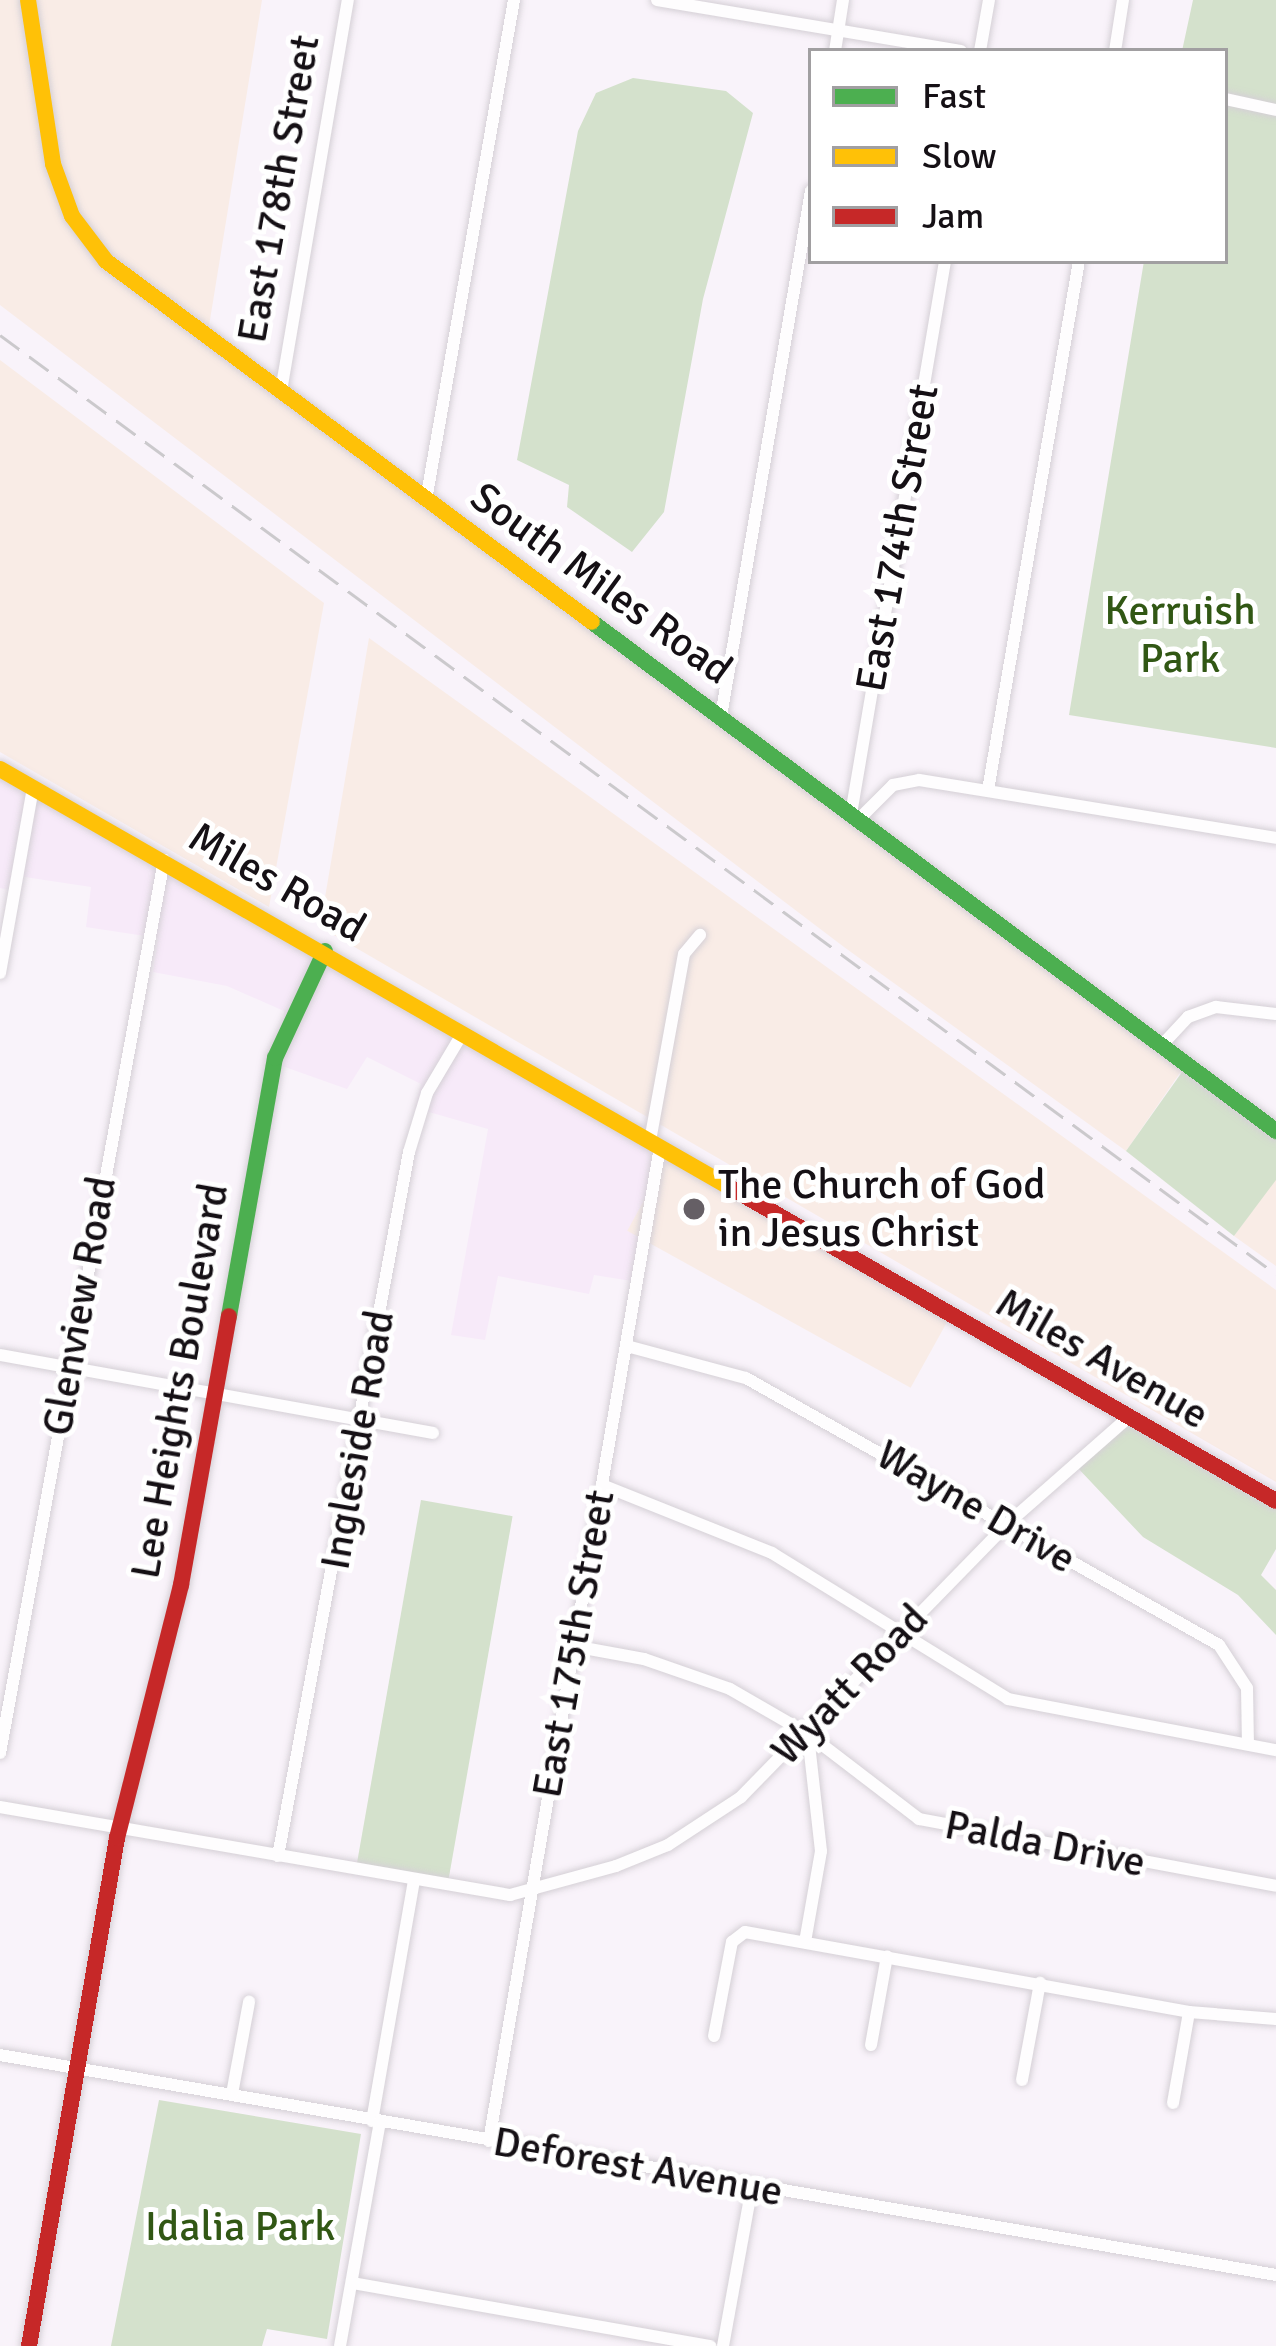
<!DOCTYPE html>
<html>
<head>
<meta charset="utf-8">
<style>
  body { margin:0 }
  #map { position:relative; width:1276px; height:2346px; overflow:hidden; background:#f9f3fa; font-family:Signika,sans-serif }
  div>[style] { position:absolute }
  .built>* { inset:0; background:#f7eaf9 }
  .industrial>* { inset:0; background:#f9ece6; transform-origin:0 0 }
  .green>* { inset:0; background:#d4e1cc; transform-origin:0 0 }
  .roads { filter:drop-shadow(0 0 3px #d5d0d6) drop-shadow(0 0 3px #d5d0d6) }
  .street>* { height:12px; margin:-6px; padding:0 6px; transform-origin:6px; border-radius:6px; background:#fefdfe }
  .fast>* { height:16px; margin:-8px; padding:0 8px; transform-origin:8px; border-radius:8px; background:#4caf50 }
  .slow>* { height:16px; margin:-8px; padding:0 8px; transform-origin:8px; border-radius:8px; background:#ffc107 }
  .jam>* { height:16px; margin:-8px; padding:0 8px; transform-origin:8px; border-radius:8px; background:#c62828 }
  .rail>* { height:3px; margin-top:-1.5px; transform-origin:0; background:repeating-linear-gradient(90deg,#cbc9cc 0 24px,transparent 0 36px) }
  .dots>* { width:33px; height:33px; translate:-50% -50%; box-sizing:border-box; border:6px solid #fff; border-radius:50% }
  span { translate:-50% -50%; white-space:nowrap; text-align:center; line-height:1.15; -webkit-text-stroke:10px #fff; paint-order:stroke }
  .street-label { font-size:42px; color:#151015 }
  .park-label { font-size:42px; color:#315714 }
  .poi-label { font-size:42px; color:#151015 }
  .left { translate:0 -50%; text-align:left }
  .legend { position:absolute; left:808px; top:48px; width:420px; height:216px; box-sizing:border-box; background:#fff; border:3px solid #a19fa1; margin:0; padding:15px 21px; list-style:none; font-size:36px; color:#151015 }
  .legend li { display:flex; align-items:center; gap:24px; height:60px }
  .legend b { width:60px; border:3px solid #a19fa1 }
</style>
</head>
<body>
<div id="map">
  <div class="built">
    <div style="clip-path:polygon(0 768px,660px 1147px,638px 1282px,594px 1275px,589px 1294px,498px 1276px,485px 1340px,451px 1335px,488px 1129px,415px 1108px,421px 1084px,367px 1057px,347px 1089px,282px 1066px,284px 1011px,227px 986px,153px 972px,158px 938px,86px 927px,91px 887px,18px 876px,15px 891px,0 888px)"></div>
  </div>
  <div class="industrial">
    <div style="clip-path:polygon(0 0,262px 0,209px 326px,1191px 1057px,1126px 1151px,844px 947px,0 305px)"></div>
    <div style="clip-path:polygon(0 360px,324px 603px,269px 907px,0 752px)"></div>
    <div style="clip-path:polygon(369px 638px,1276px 1290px,1276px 1482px,320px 927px)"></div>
    <div style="left:667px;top:1159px;width:324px;height:82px;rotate:29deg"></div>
    <div style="clip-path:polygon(1276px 1178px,1276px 1266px,1234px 1236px)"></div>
  </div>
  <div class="green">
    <div style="clip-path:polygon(1193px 0,1276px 0,1276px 748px,1069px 715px,1144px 261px,1225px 261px,1225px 51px,1182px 51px)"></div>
    <div style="clip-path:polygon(633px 78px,726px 91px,753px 113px,703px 299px,664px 512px,632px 552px,567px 507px,569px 485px,517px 460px,578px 131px,596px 93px)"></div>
    <div style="clip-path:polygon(1187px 1065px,1276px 1131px,1276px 1180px,1234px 1236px,1126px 1151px)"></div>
    <div style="clip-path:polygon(1129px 1417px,1276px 1501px,1276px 1549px,1261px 1575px,1276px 1590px,1276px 1635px,1238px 1595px,1143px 1537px,1075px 1465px)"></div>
    <div style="left:421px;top:1500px;width:93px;height:376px;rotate:10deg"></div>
    <div style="clip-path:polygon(159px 2100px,361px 2134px,327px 2339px,267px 2329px,262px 2346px,111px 2346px)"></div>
  </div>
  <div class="roads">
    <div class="street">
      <div style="left:657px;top:0;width:308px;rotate:9.5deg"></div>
      <div style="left:835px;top:51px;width:52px;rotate:-81.1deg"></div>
      <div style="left:980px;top:51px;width:52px;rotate:-80deg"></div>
      <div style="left:1115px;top:51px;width:52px;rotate:-81.1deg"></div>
      <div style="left:1225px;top:99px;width:52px;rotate:12.2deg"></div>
      <div style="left:281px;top:391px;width:397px;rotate:-80.3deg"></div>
      <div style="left:426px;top:500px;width:508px;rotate:-80.02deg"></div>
      <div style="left:721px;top:716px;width:533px;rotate:-80.27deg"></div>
      <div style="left:988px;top:790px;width:537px;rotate:-80.24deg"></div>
      <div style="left:851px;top:814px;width:561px;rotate:-80.35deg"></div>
      <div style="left:857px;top:821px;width:51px;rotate:-45deg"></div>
      <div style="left:893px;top:785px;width:26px;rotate:-11deg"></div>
      <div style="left:919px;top:780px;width:362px;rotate:9.2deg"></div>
      <div style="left:0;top:973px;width:188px;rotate:-79.9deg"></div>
      <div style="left:1161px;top:1046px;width:40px;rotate:-47deg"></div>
      <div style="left:1188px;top:1017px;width:30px;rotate:-20deg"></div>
      <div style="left:1216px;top:1007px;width:60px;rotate:6.7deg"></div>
      <div style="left:650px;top:1141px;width:190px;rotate:-79.7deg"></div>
      <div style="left:684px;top:954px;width:25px;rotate:-50deg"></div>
      <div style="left:627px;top:1346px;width:123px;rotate:15.1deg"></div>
      <div style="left:746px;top:1378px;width:543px;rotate:29.44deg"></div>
      <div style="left:1219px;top:1645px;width:51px;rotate:56.9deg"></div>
      <div style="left:1247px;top:1688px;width:56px;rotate:89deg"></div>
      <div style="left:0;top:1355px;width:440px;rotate:10.2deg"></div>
      <div style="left:602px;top:1485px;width:183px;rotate:21.8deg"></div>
      <div style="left:772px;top:1553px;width:278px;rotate:31.7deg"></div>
      <div style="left:1008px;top:1699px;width:273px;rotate:10.8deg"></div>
      <div style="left:573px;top:1646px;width:72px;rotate:10.4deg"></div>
      <div style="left:644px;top:1659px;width:91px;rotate:19.2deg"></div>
      <div style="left:730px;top:1689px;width:90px;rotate:30deg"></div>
      <div style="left:808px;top:1734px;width:140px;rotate:37.4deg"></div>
      <div style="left:919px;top:1819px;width:363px;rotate:10.6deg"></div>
      <div style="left:0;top:1753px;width:908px;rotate:-79.59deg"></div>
      <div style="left:0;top:1807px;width:518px;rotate:9.79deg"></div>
      <div style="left:510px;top:1895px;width:110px;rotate:-15.3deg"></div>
      <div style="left:616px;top:1866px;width:56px;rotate:-22deg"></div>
      <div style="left:668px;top:1845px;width:87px;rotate:-33.3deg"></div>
      <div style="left:741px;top:1797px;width:381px;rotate:-45.7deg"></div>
      <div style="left:1007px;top:1524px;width:162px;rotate:-41.3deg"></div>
      <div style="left:278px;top:1856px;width:716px;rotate:-79.46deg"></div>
      <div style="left:409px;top:1152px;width:62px;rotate:-73deg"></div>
      <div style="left:427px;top:1093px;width:69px;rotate:-59.3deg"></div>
      <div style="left:805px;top:1942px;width:92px;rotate:-80deg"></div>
      <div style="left:821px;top:1851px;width:117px;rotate:-96.4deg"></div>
      <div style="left:714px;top:2036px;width:96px;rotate:-79.2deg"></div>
      <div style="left:732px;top:1942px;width:16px;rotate:-38deg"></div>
      <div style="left:745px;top:1932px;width:451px;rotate:10.2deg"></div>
      <div style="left:1189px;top:2012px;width:87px;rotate:4.6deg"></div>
      <div style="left:871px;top:2045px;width:90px;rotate:-79.8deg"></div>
      <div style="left:0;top:2055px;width:1295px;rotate:9.78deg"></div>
      <div style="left:1022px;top:2080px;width:99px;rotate:-79.5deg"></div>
      <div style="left:232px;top:2094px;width:94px;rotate:-79.5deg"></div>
      <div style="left:1173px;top:2103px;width:92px;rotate:-80deg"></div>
      <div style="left:372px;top:2121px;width:245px;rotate:-80.1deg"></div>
      <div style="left:489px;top:2141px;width:1009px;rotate:-80.24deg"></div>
      <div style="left:352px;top:2283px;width:364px;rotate:10deg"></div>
      <div style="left:340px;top:2346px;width:228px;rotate:-79.9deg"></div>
      <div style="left:723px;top:2346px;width:163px;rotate:-79.7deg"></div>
    </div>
    <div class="fast">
      <div style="left:592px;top:622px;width:853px;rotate:36.65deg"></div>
      <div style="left:229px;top:1316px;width:262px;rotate:-79.9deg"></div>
      <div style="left:275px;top:1058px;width:118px;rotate:-65deg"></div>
    </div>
    <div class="slow">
      <div style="left:28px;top:0;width:166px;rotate:81.3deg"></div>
      <div style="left:53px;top:164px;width:55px;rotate:69.9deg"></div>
      <div style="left:72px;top:216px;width:56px;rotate:52.9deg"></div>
      <div style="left:106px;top:261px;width:605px;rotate:36.6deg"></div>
      <div style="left:0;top:769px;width:843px;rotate:29.82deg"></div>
    </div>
    <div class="jam">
      <div style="left:731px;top:1188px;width:628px;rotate:29.87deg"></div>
      <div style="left:29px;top:2346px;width:516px;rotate:-80.17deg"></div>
      <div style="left:117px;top:1838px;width:261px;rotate:-75.8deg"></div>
      <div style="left:181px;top:1585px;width:273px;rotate:-79.9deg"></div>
    </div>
  </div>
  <div class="rail">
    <div style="left:0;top:335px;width:1584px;rotate:36.35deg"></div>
  </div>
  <div class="dots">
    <div style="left:694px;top:1209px;background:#655f65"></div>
  </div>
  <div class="street-label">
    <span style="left:279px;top:189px;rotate:-80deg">East 178th Street</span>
    <span style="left:898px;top:538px;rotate:-80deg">East 174th Street</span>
    <span style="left:601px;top:584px;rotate:36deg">South Miles Road</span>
    <span style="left:277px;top:883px;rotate:30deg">Miles Road</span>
    <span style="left:80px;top:1306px;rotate:-80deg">Glenview Road</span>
    <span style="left:1102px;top:1359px;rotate:30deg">Miles Avenue</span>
    <span style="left:180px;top:1381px;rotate:-80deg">Lee Heights Boulevard</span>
    <span style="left:358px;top:1440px;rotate:-80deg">Ingleside Road</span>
    <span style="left:976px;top:1507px;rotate:30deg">Wayne Drive</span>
    <span style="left:574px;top:1644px;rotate:-80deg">East 175th Street</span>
    <span style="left:850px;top:1685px;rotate:-46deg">Wyatt Road</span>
    <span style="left:1045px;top:1844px;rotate:11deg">Palda Drive</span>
    <span style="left:638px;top:2167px;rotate:10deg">Deforest Avenue</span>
  </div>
  <div class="park-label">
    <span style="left:1180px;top:635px">Kerruish<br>Park</span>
    <span style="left:240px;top:2227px">Idalia Park</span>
  </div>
  <div class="poi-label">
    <span class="left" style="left:718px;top:1209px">The Church of God<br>in Jesus Christ</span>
  </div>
  <ul class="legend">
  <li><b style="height:15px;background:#4caf50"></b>Fast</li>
  <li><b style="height:15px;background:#ffc107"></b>Slow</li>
  <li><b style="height:15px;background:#c62828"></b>Jam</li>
  </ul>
</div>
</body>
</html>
